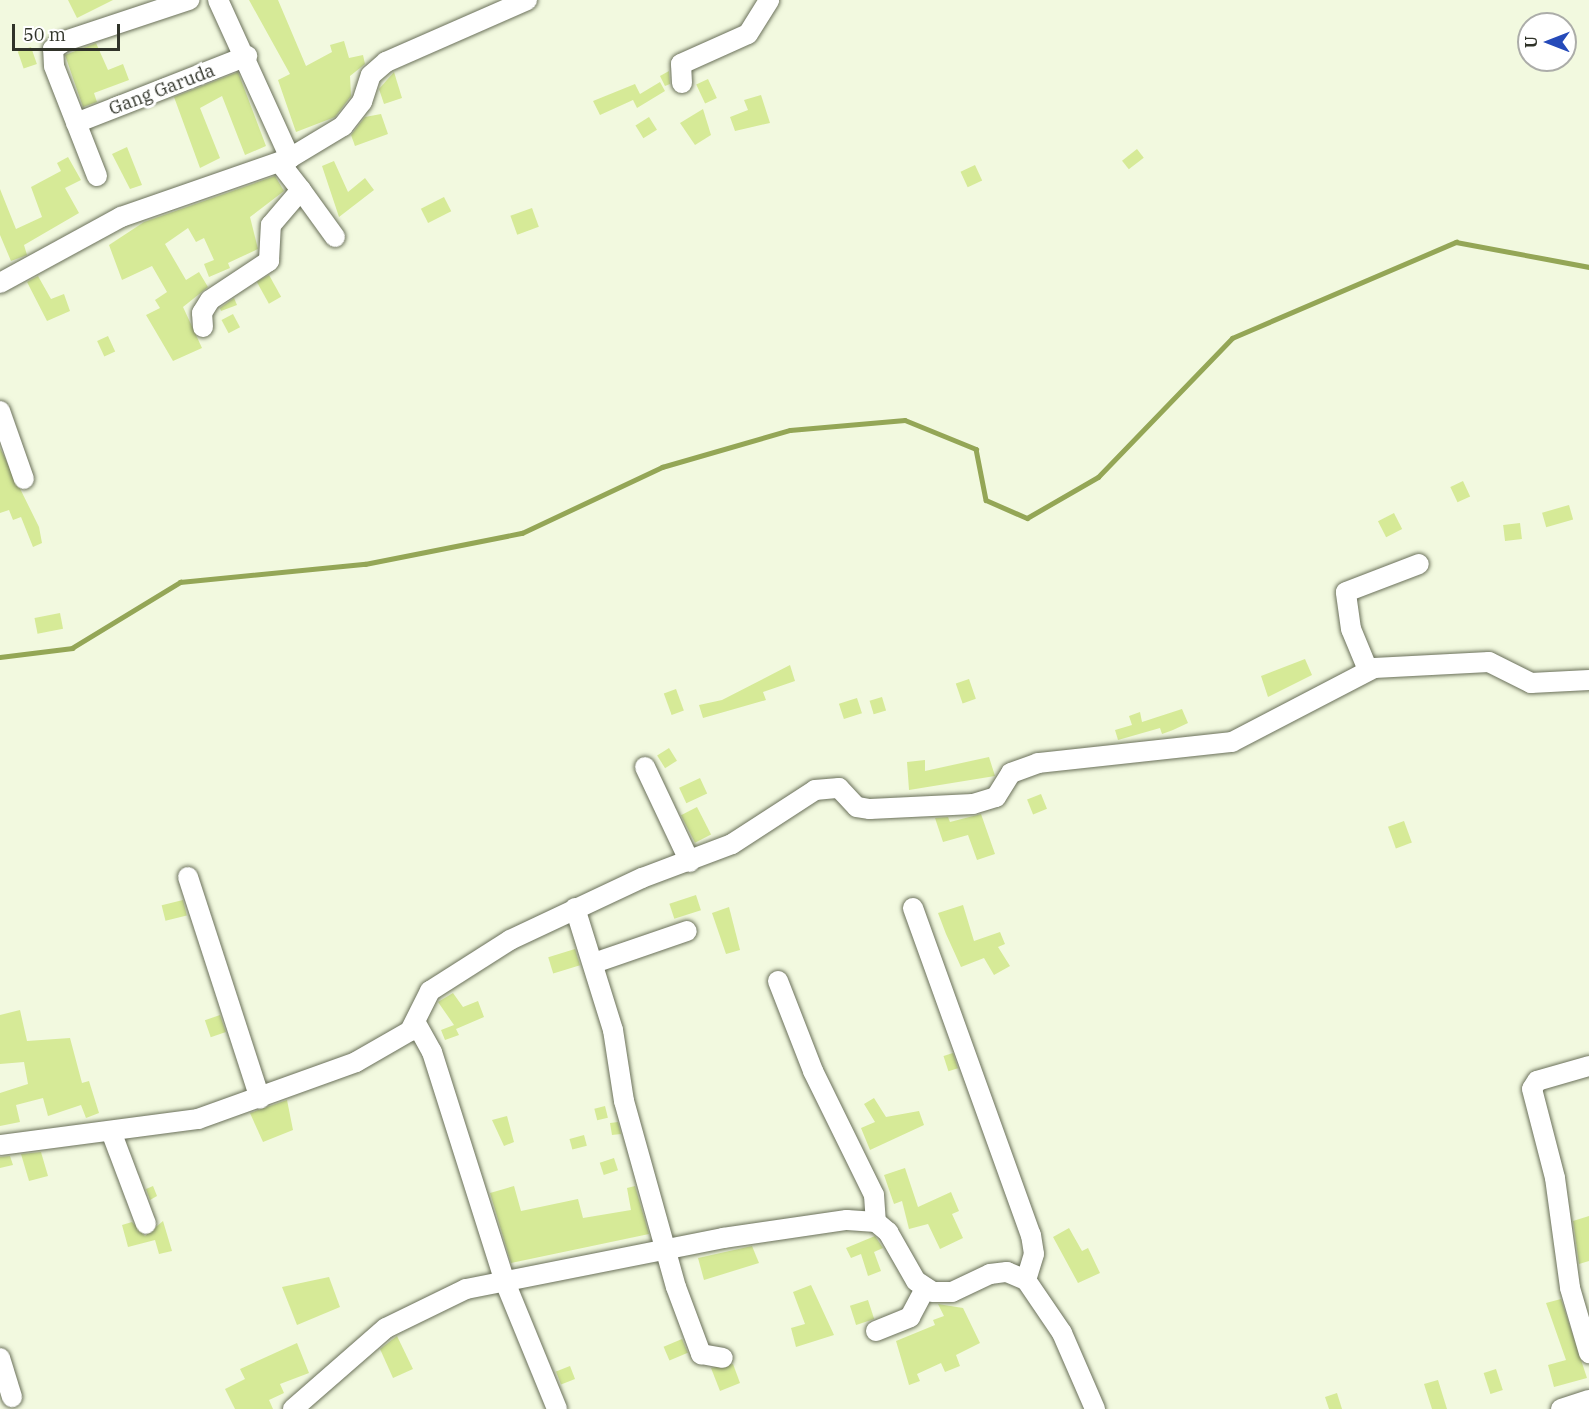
<!DOCTYPE html>
<html>
<head>
<meta charset="utf-8">
<style>
  body { margin:0 }
  #map { position:relative; width:1589px; height:1409px; overflow:hidden; background:#f2f9df; font-family:"IBM Plex Serif",serif }
  div>[style] { position:absolute }
  .stream>* { height:4.5px; margin:-2.25px; padding:0 2.25px; transform-origin:2.25px; border-radius:2.25px; background:#94a656 }
  .building>* { inset:0; background:#d6ea97; transform-origin:0 0 }
  .roads { filter:drop-shadow(0 0 2px #6a705a) drop-shadow(0 0 2px #6a705a) }
  .minor>* { height:20px; margin:-10px; padding:0 10px; transform-origin:10px; border-radius:10px; background:#fff }
  span { translate:-50% -50%; white-space:nowrap; text-align:center; line-height:1.15; -webkit-text-stroke:6px #fff; paint-order:stroke }
  .street-label { font-size:18px; color:#303329 }
  .north { position:absolute; left:1517px; top:12px; width:60px; height:60px; box-sizing:border-box; background:#fff; border:2px solid #acada9; border-radius:50%; rotate:270deg; font-size:16px; font-weight:700; line-height:24px; text-align:center; color:#303329 }
  .north::after { content:''; display:block; margin:auto; width:21px; height:27px; background:#254ab9; clip-path:polygon(50% 0,100% 100%,50% 72%,0 100%) }
  .scale { position:absolute; left:12px; top:24px; width:108px; height:27px; box-sizing:border-box; border:3px solid #303329; border-top:0; padding-left:8px; font-size:18px; line-height:21px; white-space:nowrap; color:#303329; -webkit-text-stroke:4px #fff; paint-order:stroke }
</style>
</head>
<body>
<div id="map">
  <div class="stream">
    <div style="left:0;top:657px;width:73px;rotate:-7.1deg"></div>
    <div style="left:72px;top:648px;width:127px;rotate:-31.4deg"></div>
    <div style="left:180px;top:582px;width:186px;rotate:-5.6deg"></div>
    <div style="left:365px;top:564px;width:160px;rotate:-11.2deg"></div>
    <div style="left:522px;top:533px;width:155px;rotate:-25.2deg"></div>
    <div style="left:662px;top:467px;width:133px;rotate:-16.1deg"></div>
    <div style="left:790px;top:430px;width:115px;rotate:-5deg"></div>
    <div style="left:905px;top:420px;width:77px;rotate:22.2deg"></div>
    <div style="left:976px;top:449px;width:52px;rotate:78.9deg"></div>
    <div style="left:986px;top:500px;width:45px;rotate:23.7deg"></div>
    <div style="left:1027px;top:518px;width:82px;rotate:-30deg"></div>
    <div style="left:1098px;top:477px;width:193px;rotate:-46deg"></div>
    <div style="left:1232px;top:338px;width:244px;rotate:-23.2deg"></div>
    <div style="left:1456px;top:242px;width:135px;rotate:10.6deg"></div>
  </div>
  <div class="building">
    <div style="clip-path:polygon(68px 0,113px 0,77px 18px)"></div>
    <div style="clip-path:polygon(249px 0,278px 0,306px 66px,332px 52px,330px 45px,344px 41px,349px 58px,363px 55px,365px 64px,350px 76px,351px 96px,335px 117px,296px 132px,278px 80px,290px 74px)"></div>
    <div style="clip-path:polygon(96px 43px,108px 70px,123px 64px,129px 80px,94px 93px,97px 102px,83px 107px,65px 55px)"></div>
    <div style="left:31px;top:47px;width:18px;height:14px;rotate:71deg"></div>
    <div style="clip-path:polygon(669px 71px,670px 84px,665px 86px,660px 76px)"></div>
    <div style="clip-path:polygon(238px 72px,266px 146px,245px 155px,222px 96px,200px 108px,220px 158px,200px 168px,174px 97px)"></div>
    <div style="clip-path:polygon(394px 72px,402px 98px,384px 104px,379px 89px)"></div>
    <div style="left:708px;top:79px;width:21px;height:13px;rotate:65deg"></div>
    <div style="clip-path:polygon(660px 82px,665px 91px,637px 108px,633px 100px,600px 115px,593px 101px,635px 84px,640px 94px)"></div>
    <div style="clip-path:polygon(761px 95px,770px 123px,735px 131px,730px 117px,748px 110px,744px 100px)"></div>
    <div style="clip-path:polygon(703px 109px,711px 135px,695px 145px,680px 123px)"></div>
    <div style="clip-path:polygon(381px 114px,388px 134px,355px 146px,351px 135px,365px 117px)"></div>
    <div style="left:649px;top:117px;width:15px;height:16px;rotate:58deg"></div>
    <div style="clip-path:polygon(127px 147px,142px 185px,130px 189px,112px 154px)"></div>
    <div style="left:1137px;top:149px;width:11px;height:19px;rotate:52deg"></div>
    <div style="clip-path:polygon(68px 157px,81px 180px,65px 188px,79px 213px,24px 245px,27px 255px,11px 261px,0 235px,0 189px,16px 229px,42px 217px,31px 187px,61px 171px,57px 163px)"></div>
    <div style="clip-path:polygon(334px 161px,348px 192px,365px 178px,374px 190px,339px 217px,322px 166px)"></div>
    <div style="left:975px;top:165px;width:17px;height:16px;rotate:65deg"></div>
    <div style="clip-path:polygon(275px 176px,284px 191px,250px 217px,258px 249px,228px 263px,230px 268px,209px 277px,204px 264px,214px 260px,204px 238px,196px 242px,188px 228px,165px 244px,186px 280px,199px 272px,208px 287px,183px 307px,202px 348px,173px 361px,146px 315px,160px 308px,155px 300px,167px 292px,152px 266px,122px 280px,109px 245px,144px 222px)"></div>
    <div style="left:444px;top:197px;width:16px;height:26px;rotate:63deg"></div>
    <div style="left:532px;top:208px;width:20px;height:23px;rotate:70deg"></div>
    <div style="left:269px;top:275px;width:25px;height:14px;rotate:61deg"></div>
    <div style="clip-path:polygon(38px 276px,51px 299px,64px 294px,70px 311px,47px 321px,27px 282px)"></div>
    <div style="clip-path:polygon(234px 298px,237px 305px,221px 311px,220px 308px)"></div>
    <div style="left:233px;top:314px;width:15px;height:13px;rotate:62deg"></div>
    <div style="left:108px;top:336px;width:17px;height:12px;rotate:65deg"></div>
    <div style="clip-path:polygon(0 448px,39px 527px,42px 543px,33px 547px,21px 517px,13px 520px,9px 510px,0 513px)"></div>
    <div style="left:1463px;top:481px;width:17px;height:14px;rotate:65deg"></div>
    <div style="left:1569px;top:505px;width:15px;height:28px;rotate:74deg"></div>
    <div style="left:1394px;top:513px;width:18px;height:18px;rotate:63deg"></div>
    <div style="left:1520px;top:523px;width:16px;height:17px;rotate:83deg"></div>
    <div style="left:60px;top:613px;width:16px;height:26px;rotate:79deg"></div>
    <div style="clip-path:polygon(1305px 659px,1312px 675px,1268px 697px,1261px 676px)"></div>
    <div style="clip-path:polygon(790px 665px,795px 681px,763px 692px,766px 700px,703px 718px,699px 705px,722px 700px)"></div>
    <div style="left:969px;top:679px;width:21px;height:14px;rotate:71deg"></div>
    <div style="left:676px;top:689px;width:23px;height:13px;rotate:70deg"></div>
    <div style="left:882px;top:697px;width:14px;height:13px;rotate:73deg"></div>
    <div style="left:857px;top:698px;width:16px;height:19px;rotate:72deg"></div>
    <div style="clip-path:polygon(1182px 709px,1188px 723px,1173px 730px,1162px 734px,1160px 728px,1118px 740px,1115px 730px,1132px 725px,1129px 716px,1140px 712px,1142px 722px)"></div>
    <div style="left:669px;top:748px;width:15px;height:14px;rotate:58deg"></div>
    <div style="clip-path:polygon(989px 757px,995px 776px,909px 790px,907px 762px,925px 760px,925px 771px)"></div>
    <div style="left:700px;top:778px;width:17px;height:23px;rotate:65deg"></div>
    <div style="left:1041px;top:794px;width:16px;height:15px;rotate:68deg"></div>
    <div style="left:697px;top:807px;width:31px;height:18px;rotate:63deg"></div>
    <div style="clip-path:polygon(981px 814px,995px 854px,977px 860px,968px 835px,943px 842px,935px 818px,948px 817px,950px 822px)"></div>
    <div style="left:1404px;top:821px;width:23px;height:17px;rotate:70deg"></div>
    <div style="left:696px;top:895px;width:16px;height:28px;rotate:72deg"></div>
    <div style="left:183px;top:900px;width:16px;height:22px;rotate:76deg"></div>
    <div style="clip-path:polygon(963px 905px,974px 941px,1000px 932px,1005px 944px,998px 947px,1010px 966px,994px 975px,984px 958px,961px 967px,946px 934px,938px 913px)"></div>
    <div style="clip-path:polygon(729px 907px,740px 950px,726px 954px,712px 913px)"></div>
    <div style="left:575px;top:949px;width:17px;height:28px;rotate:73deg"></div>
    <div style="clip-path:polygon(453px 993px,463px 1007px,478px 1001px,484px 1017px,456px 1029px,459px 1035px,445px 1040px,441px 1030px,454px 1025px,438px 1002px)"></div>
    <div style="clip-path:polygon(20px 1010px,27px 1041px,70px 1038px,82px 1083px,89px 1081px,99px 1113px,86px 1118px,81px 1105px,48px 1116px,43px 1098px,16px 1105px,20px 1122px,0 1126px,0 1093px,28px 1084px,24px 1062px,0 1064px,0 1015px)"></div>
    <div style="left:220px;top:1015px;width:18px;height:16px;rotate:71deg"></div>
    <div style="left:953px;top:1053px;width:16px;height:10px;rotate:72deg"></div>
    <div style="clip-path:polygon(874px 1098px,886px 1117px,919px 1111px,924px 1125px,870px 1150px,861px 1128px,875px 1122px,864px 1104px)"></div>
    <div style="clip-path:polygon(287px 1100px,293px 1130px,263px 1142px,250px 1113px)"></div>
    <div style="left:605px;top:1106px;width:12px;height:11px;rotate:76deg"></div>
    <div style="clip-path:polygon(507px 1116px,514px 1142px,504px 1146px,492px 1120px)"></div>
    <div style="clip-path:polygon(618px 1122px,621px 1134px,612px 1135px,610px 1123px)"></div>
    <div style="left:584px;top:1135px;width:11px;height:15px;rotate:75deg"></div>
    <div style="clip-path:polygon(41px 1152px,48px 1176px,29px 1181px,21px 1154px)"></div>
    <div style="clip-path:polygon(10px 1156px,13px 1165px,0 1168px,0 1157px)"></div>
    <div style="left:614px;top:1158px;width:13px;height:15px;rotate:72deg"></div>
    <div style="clip-path:polygon(905px 1168px,918px 1207px,951px 1192px,959px 1211px,952px 1214px,963px 1238px,940px 1249px,928px 1224px,909px 1229px,902px 1201px,894px 1204px,884px 1175px)"></div>
    <div style="clip-path:polygon(153px 1186px,157px 1196px,150px 1200px,146px 1189px)"></div>
    <div style="clip-path:polygon(514px 1186px,521px 1211px,578px 1199px,583px 1218px,631px 1210px,627px 1188px,635px 1186px,649px 1234px,511px 1263px,490px 1193px)"></div>
    <div style="clip-path:polygon(1589px 1216px,1589px 1261px,1579px 1264px,1573px 1221px)"></div>
    <div style="clip-path:polygon(163px 1221px,172px 1251px,159px 1254px,155px 1240px,128px 1247px,122px 1225px,132px 1222px,145px 1236px)"></div>
    <div style="clip-path:polygon(1069px 1228px,1082px 1251px,1088px 1248px,1100px 1273px,1078px 1283px,1053px 1237px)"></div>
    <div style="clip-path:polygon(875px 1236px,883px 1248px,874px 1252px,881px 1271px,868px 1276px,861px 1254px,851px 1258px,846px 1248px)"></div>
    <div style="clip-path:polygon(752px 1246px,759px 1263px,704px 1280px,698px 1258px)"></div>
    <div style="clip-path:polygon(329px 1277px,340px 1307px,297px 1325px,282px 1287px)"></div>
    <div style="clip-path:polygon(811px 1285px,834px 1335px,796px 1347px,791px 1328px,805px 1324px,793px 1292px)"></div>
    <div style="clip-path:polygon(1561px 1299px,1587px 1378px,1554px 1387px,1548px 1365px,1566px 1360px,1546px 1303px)"></div>
    <div style="left:868px;top:1300px;width:20px;height:19px;rotate:72deg"></div>
    <div style="clip-path:polygon(938px 1304px,963px 1308px,980px 1343px,956px 1355px,960px 1366px,945px 1372px,941px 1363px,917px 1374px,920px 1381px,909px 1385px,896px 1341px,935px 1325px,933px 1320px,944px 1316px)"></div>
    <div style="clip-path:polygon(397px 1336px,413px 1369px,393px 1378px,380px 1349px)"></div>
    <div style="left:682px;top:1339px;width:15px;height:20px;rotate:67deg"></div>
    <div style="clip-path:polygon(297px 1343px,309px 1373px,280px 1384px,284px 1393px,269px 1400px,273px 1409px,235px 1409px,225px 1389px,245px 1379px,240px 1369px)"></div>
    <div style="clip-path:polygon(733px 1364px,740px 1383px,720px 1391px,711px 1368px)"></div>
    <div style="left:570px;top:1366px;width:14px;height:15px;rotate:69deg"></div>
    <div style="left:1496px;top:1369px;width:22px;height:13px;rotate:72deg"></div>
    <div style="clip-path:polygon(1438px 1380px,1442px 1393px,1447px 1409px,1432px 1409px,1424px 1384px)"></div>
    <div style="clip-path:polygon(1337px 1393px,1342px 1409px,1329px 1409px,1325px 1397px)"></div>
  </div>
  <div class="roads">
    <div class="minor">
      <div style="left:218px;top:0;width:174px;rotate:65.5deg"></div>
      <div style="left:682px;top:83px;width:19px;rotate:-93deg"></div>
      <div style="left:681px;top:64px;width:73px;rotate:-24.1deg"></div>
      <div style="left:748px;top:34px;width:40px;rotate:-58deg"></div>
      <div style="left:76px;top:123px;width:184px;rotate:-21.4deg"></div>
      <div style="left:97px;top:176px;width:118px;rotate:-111.4deg"></div>
      <div style="left:54px;top:66px;width:17px;rotate:-93deg"></div>
      <div style="left:53px;top:49px;width:14px;rotate:-34deg"></div>
      <div style="left:65px;top:41px;width:131px;rotate:-18.3deg"></div>
      <div style="left:301px;top:190px;width:58px;rotate:54.1deg"></div>
      <div style="left:0;top:283px;width:138px;rotate:-28.6deg"></div>
      <div style="left:121px;top:217px;width:179px;rotate:-19.2deg"></div>
      <div style="left:290px;top:158px;width:62px;rotate:-31.1deg"></div>
      <div style="left:343px;top:126px;width:31px;rotate:-52deg"></div>
      <div style="left:362px;top:102px;width:28px;rotate:-72deg"></div>
      <div style="left:371px;top:75px;width:20px;rotate:-41deg"></div>
      <div style="left:386px;top:62px;width:154px;rotate:-23.7deg"></div>
      <div style="left:203px;top:327px;width:14px;rotate:-94deg"></div>
      <div style="left:202px;top:313px;width:15px;rotate:-58deg"></div>
      <div style="left:210px;top:300px;width:71px;rotate:-33.5deg"></div>
      <div style="left:269px;top:261px;width:36px;rotate:-87deg"></div>
      <div style="left:271px;top:225px;width:46px;rotate:-49.4deg"></div>
      <div style="left:301px;top:190px;width:34px;rotate:-128deg"></div>
      <div style="left:0;top:411px;width:72px;rotate:70.6deg"></div>
      <div style="left:1368px;top:670px;width:44px;rotate:-112.5deg"></div>
      <div style="left:1351px;top:629px;width:37px;rotate:-98deg"></div>
      <div style="left:1346px;top:592px;width:78px;rotate:-21deg"></div>
      <div style="left:645px;top:767px;width:105px;rotate:64.7deg"></div>
      <div style="left:188px;top:877px;width:233px;rotate:72deg"></div>
      <div style="left:575px;top:908px;width:128px;rotate:72.7deg"></div>
      <div style="left:613px;top:1030px;width:72px;rotate:81.2deg"></div>
      <div style="left:624px;top:1101px;width:193px;rotate:74.4deg"></div>
      <div style="left:676px;top:1287px;width:72px;rotate:69.5deg"></div>
      <div style="left:701px;top:1354px;width:22px;rotate:10deg"></div>
      <div style="left:913px;top:908px;width:348px;rotate:70.2deg"></div>
      <div style="left:1031px;top:1235px;width:19px;rotate:81deg"></div>
      <div style="left:1034px;top:1254px;width:27px;rotate:107deg"></div>
      <div style="left:594px;top:963px;width:98px;rotate:-19deg"></div>
      <div style="left:778px;top:981px;width:97px;rotate:68.7deg"></div>
      <div style="left:813px;top:1071px;width:138px;rotate:63.8deg"></div>
      <div style="left:874px;top:1195px;width:27px;rotate:86deg"></div>
      <div style="left:417px;top:1025px;width:31px;rotate:61deg"></div>
      <div style="left:432px;top:1052px;width:241px;rotate:72.4deg"></div>
      <div style="left:505px;top:1282px;width:137px;rotate:67.7deg"></div>
      <div style="left:1589px;top:1066px;width:54px;rotate:163.9deg"></div>
      <div style="left:1537px;top:1081px;width:9px;rotate:122deg"></div>
      <div style="left:1532px;top:1089px;width:92px;rotate:75.5deg"></div>
      <div style="left:1555px;top:1178px;width:111px;rotate:82.2deg"></div>
      <div style="left:1570px;top:1288px;width:68px;rotate:73.7deg"></div>
      <div style="left:112px;top:1134px;width:96px;rotate:69.3deg"></div>
      <div style="left:0;top:1145px;width:200px;rotate:-7.5deg"></div>
      <div style="left:198px;top:1119px;width:168px;rotate:-19.8deg"></div>
      <div style="left:356px;top:1062px;width:62px;rotate:-29.9deg"></div>
      <div style="left:410px;top:1031px;width:45px;rotate:-63.4deg"></div>
      <div style="left:430px;top:991px;width:95px;rotate:-32.5deg"></div>
      <div style="left:510px;top:940px;width:146px;rotate:-25.2deg"></div>
      <div style="left:642px;top:878px;width:96px;rotate:-20.7deg"></div>
      <div style="left:732px;top:844px;width:99px;rotate:-33deg"></div>
      <div style="left:815px;top:790px;width:24px;rotate:-5deg"></div>
      <div style="left:839px;top:788px;width:26px;rotate:47deg"></div>
      <div style="left:857px;top:807px;width:13px;rotate:9deg"></div>
      <div style="left:870px;top:809px;width:103px;rotate:-2.8deg"></div>
      <div style="left:973px;top:804px;width:24px;rotate:-17deg"></div>
      <div style="left:996px;top:797px;width:28px;rotate:-58deg"></div>
      <div style="left:1011px;top:773px;width:29px;rotate:-20deg"></div>
      <div style="left:1038px;top:763px;width:195px;rotate:-6.2deg"></div>
      <div style="left:1232px;top:742px;width:160px;rotate:-27.5deg"></div>
      <div style="left:1374px;top:668px;width:115px;rotate:-3deg"></div>
      <div style="left:1489px;top:662px;width:47px;rotate:26.6deg"></div>
      <div style="left:1531px;top:683px;width:58px;rotate:-3deg"></div>
      <div style="left:876px;top:1331px;width:37px;rotate:-22deg"></div>
      <div style="left:910px;top:1317px;width:32px;rotate:-62deg"></div>
      <div style="left:0;top:1358px;width:41px;rotate:72.9deg"></div>
      <div style="left:293px;top:1409px;width:123px;rotate:-41.1deg"></div>
      <div style="left:386px;top:1328px;width:89px;rotate:-26deg"></div>
      <div style="left:466px;top:1289px;width:262px;rotate:-11.2deg"></div>
      <div style="left:723px;top:1238px;width:125px;rotate:-8.3deg"></div>
      <div style="left:847px;top:1220px;width:29px;rotate:4deg"></div>
      <div style="left:876px;top:1222px;width:16px;rotate:40deg"></div>
      <div style="left:888px;top:1232px;width:56px;rotate:60.3deg"></div>
      <div style="left:916px;top:1281px;width:20px;rotate:33deg"></div>
      <div style="left:933px;top:1292px;width:19px"></div>
      <div style="left:952px;top:1292px;width:42px;rotate:-25.3deg"></div>
      <div style="left:990px;top:1274px;width:17px;rotate:-7deg"></div>
      <div style="left:1007px;top:1272px;width:21px;rotate:23deg"></div>
      <div style="left:1026px;top:1280px;width:64px;rotate:55.8deg"></div>
      <div style="left:1062px;top:1333px;width:83px;rotate:66.5deg"></div>
      <div style="left:1561px;top:1409px;width:29px;rotate:-18deg"></div>
    </div>
  </div>
  <div class="street-label">
    <span style="left:162px;top:90px;rotate:-21deg">Gang Garuda</span>
  </div>
  <div class="north">U</div>
  <div class="scale">50 m</div>
</div>
</body>
</html>
